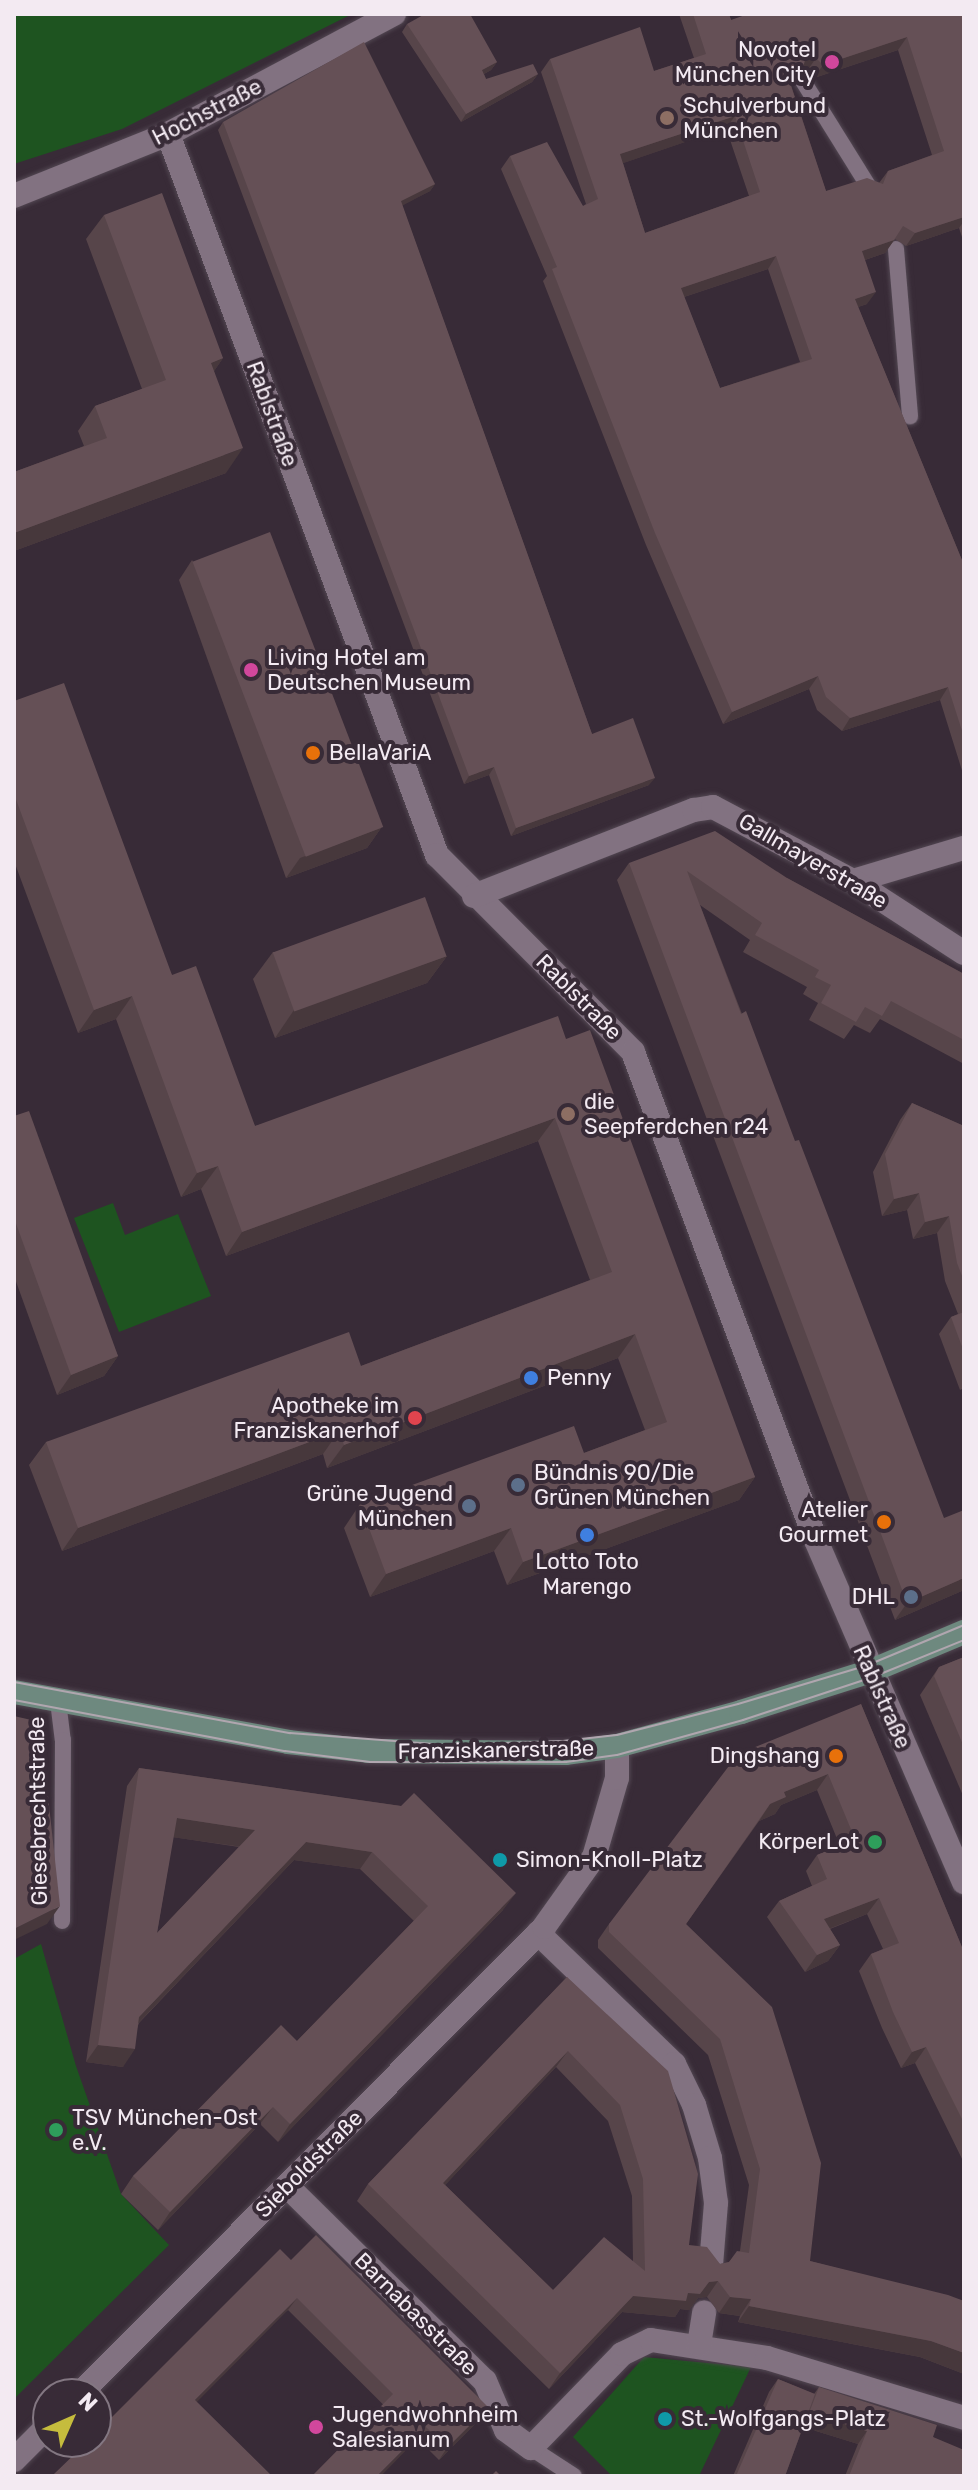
<!DOCTYPE html>
<html>
<head>
<meta charset="utf-8">
<style>
  body { margin:0 }
  #map { position:relative; width:978px; height:2490px; overflow:hidden; background:#382b37; font-family:Rubik,sans-serif }
  div>[style] { position:absolute }
  .green>* { inset:0; background:#1e5420 }
  .roads { filter:drop-shadow(0 0 2px #524752) drop-shadow(0 0 2px #524752) }
  .lane>* { height:16px; margin:-8px; padding:0 8px; transform-origin:8px; border-radius:8px; background:#827281 }
  .street>* { height:24px; margin:-12px; padding:0 12px; transform-origin:12px; border-radius:12px; background:#827281 }
  .secondary>* { height:24px; margin:-12px; padding:0 12px; transform-origin:12px; border-radius:12px; background:#6e897f }
  .tram>* { height:2px; margin:-1px; padding:0 1px; transform-origin:1px; border-radius:1px; background:#b0a6af }
  .wall>* { inset:0; background:#57454a }
  .shaded-wall>* { inset:0; background:#47383c }
  .building>* { inset:0; background:#655056; transform-origin:0 0 }
  .dots>* { width:22px; height:22px; translate:-50% -50%; box-sizing:border-box; border:4px solid #382b37; border-radius:50% }
  span { translate:-50% -50%; white-space:nowrap; text-align:center; line-height:1.15; -webkit-text-stroke:8px #382b37; paint-order:stroke }
  .poi-label { font-size:22px; color:#f3eaf2 }
  .right { translate:-100% -50%; text-align:right }
  .left { translate:0 -50%; text-align:left }
  .street-label { font-size:22px; color:#f3eaf2 }
  .frame { position:absolute; inset:0; border:16px solid #f3eaf2; pointer-events:none }
  .north { position:absolute; left:32px; top:2378px; width:80px; height:80px; box-sizing:border-box; background:#382b37; border:2px solid #837782; border-radius:50%; rotate:45deg; font-size:22px; font-weight:700; line-height:32px; text-align:center; color:#f3eaf2 }
  .north::after { content:''; display:block; margin:auto; width:28px; height:36px; background:#c5bc3d; clip-path:polygon(50% 0,100% 100%,50% 72%,0 100%) }
</style>
</head>
<body>
<div id="map">
  <div class="green">
    <div style="clip-path:polygon(14px 14px,352px 14px,122px 129px,14px 164px)"></div>
    <div style="clip-path:polygon(113px 1203px,125px 1235px,178px 1214px,211px 1296px,119px 1332px,74px 1218px)"></div>
    <div style="clip-path:polygon(41px 1944px,76px 2066px,121px 2194px,169px 2245px,14px 2399px,14px 1959px)"></div>
    <div style="clip-path:polygon(644px 2357px,751px 2367px,699px 2476px,612px 2476px,573px 2437px)"></div>
  </div>
  <div class="roads">
    <div class="lane">
      <div style="left:803px;top:81px;width:125px;rotate:58.1deg"></div>
      <div style="left:896px;top:249px;width:168px;rotate:85.2deg"></div>
      <div style="left:58px;top:1701px;width:39px;rotate:83deg"></div>
      <div style="left:63px;top:1740px;width:181px;rotate:90.3deg"></div>
      <div style="left:531px;top:2448px;width:51px;rotate:33.1deg"></div>
    </div>
    <div class="street">
      <div style="left:168px;top:134px;width:770px;rotate:69.54deg"></div>
      <div style="left:437px;top:855px;width:278px;rotate:45.1deg"></div>
      <div style="left:633px;top:1052px;width:519px;rotate:69.47deg"></div>
      <div style="left:815px;top:1538px;width:375px;rotate:66.6deg"></div>
      <div style="left:14px;top:196px;width:166px;rotate:-21.9deg"></div>
      <div style="left:168px;top:134px;width:256px;rotate:-28deg"></div>
      <div style="left:853px;top:881px;width:116px;rotate:-16.6deg"></div>
      <div style="left:474px;top:896px;width:236px;rotate:-21.4deg"></div>
      <div style="left:694px;top:810px;width:19px;rotate:-9deg"></div>
      <div style="left:713px;top:807px;width:158px;rotate:27.9deg"></div>
      <div style="left:853px;top:881px;width:132px;rotate:33deg"></div>
      <div style="left:538px;top:1933px;width:189px;rotate:43.9deg"></div>
      <div style="left:674px;top:2064px;width:46px;rotate:64deg"></div>
      <div style="left:694px;top:2105px;width:55px;rotate:73.2deg"></div>
      <div style="left:710px;top:2158px;width:45px;rotate:82.4deg"></div>
      <div style="left:716px;top:2203px;width:62px;rotate:94.6deg"></div>
      <div style="left:288px;top:2187px;width:276px;rotate:44.6deg"></div>
      <div style="left:485px;top:2381px;width:53px;rotate:66.8deg"></div>
      <div style="left:506px;top:2430px;width:31px;rotate:36deg"></div>
      <div style="left:531px;top:2448px;width:131px;rotate:-45.9deg"></div>
      <div style="left:622px;top:2354px;width:32px;rotate:-26deg"></div>
      <div style="left:651px;top:2340px;width:117px;rotate:8.8deg"></div>
      <div style="left:767px;top:2358px;width:206px;rotate:16.9deg"></div>
      <div style="left:699px;top:2345px;width:33px;rotate:-81deg"></div>
      <div style="left:80px;top:2394px;width:658px;rotate:-45.18deg"></div>
      <div style="left:544px;top:1927px;width:86px;rotate:-54.5deg"></div>
      <div style="left:594px;top:1857px;width:82px;rotate:-73.8deg"></div>
      <div style="left:617px;top:1778px;width:32px;rotate:-90deg"></div>
      <div style="left:14px;top:2460px;width:48px;rotate:-45deg"></div>
    </div>
    <div class="secondary">
      <div style="left:14px;top:1692px;width:279px;rotate:10.3deg"></div>
      <div style="left:288px;top:1742px;width:81px;rotate:6.3deg"></div>
      <div style="left:369px;top:1751px;width:196px;rotate:0.6deg"></div>
      <div style="left:565px;top:1753px;width:52px;rotate:-7.7deg"></div>
      <div style="left:617px;top:1746px;width:129px;rotate:-15.3deg"></div>
      <div style="left:741px;top:1712px;width:136px;rotate:-17.5deg"></div>
      <div style="left:871px;top:1671px;width:101px;rotate:-22.8deg"></div>
    </div>
  </div>
  <div class="tram">
    <div style="left:14px;top:1682px;width:281px;rotate:10.5deg"></div>
    <div style="left:290px;top:1733px;width:157px;rotate:4.4deg"></div>
    <div style="left:447px;top:1745px;width:116px;rotate:-2deg"></div>
    <div style="left:563px;top:1741px;width:54px;rotate:-6.3deg"></div>
    <div style="left:617px;top:1735px;width:125px;rotate:-14.4deg"></div>
    <div style="left:738px;top:1704px;width:136px;rotate:-16.7deg"></div>
    <div style="left:868px;top:1665px;width:104px;rotate:-22.6deg"></div>
    <div style="left:14px;top:1700px;width:276px;rotate:10.7deg"></div>
    <div style="left:285px;top:1751px;width:86px;rotate:7.4deg"></div>
    <div style="left:370px;top:1762px;width:196px"></div>
    <div style="left:566px;top:1762px;width:51px;rotate:-7.8deg"></div>
    <div style="left:617px;top:1755px;width:131px;rotate:-15.5deg"></div>
    <div style="left:743px;top:1720px;width:137px;rotate:-18.3deg"></div>
    <div style="left:873px;top:1677px;width:98px;rotate:-22.1deg"></div>
  </div>
  <div class="wall">
    <div style="clip-path:polygon(evenodd,679px 14px,729px 14px,731px 20px,964px 14px,964px 243px,959px 228px,906px 246px,895px 239px,885px 253px,865px 260px,867px 304px,858px 307px,964px 565px,964px 777px,940px 700px,842px 731px,817px 710px,809px 689px,723px 724px,646px 545px,543px 281px,547px 276px,501px 169px,510px 156px,583px 206px,586px 204px,541px 72px,550px 59px,654px 71px,694px 58px,679px 14px,898px 50px,932px 155px,888px 171px,879px 183px,826px 191px,791px 85px,793px 85px,802px 72px,807px 71px,814px 78px,898px 50px,679px 14px,726px 128px,749px 196px,645px 233px,623px 163px,726px 128px,679px 14px,768px 269px,800px 362px,720px 388px,684px 297px,768px 269px)"></div>
    <div style="clip-path:polygon(407px 24px,497px 62px,491px 70px,484px 74px,486px 79px,538px 74px,532px 82px,461px 122px,402px 32px)"></div>
    <div style="clip-path:polygon(223px 122px,435px 184px,430px 191px,402px 205px,592px 734px,649px 785px,511px 836px,489px 775px,464px 784px,218px 130px)"></div>
    <div style="clip-path:polygon(104px 215px,223px 358px,214px 371px,226px 473px,14px 551px,14px 472px,84px 446px,78px 431px,95px 406px,142px 389px,86px 239px)"></div>
    <div style="clip-path:polygon(192px 560px,381px 828px,367px 848px,286px 878px,179px 580px)"></div>
    <div style="clip-path:polygon(14px 701px,172px 975px,255px 1126px,566px 1039px,755px 1477px,739px 1500px,507px 1585px,494px 1551px,370px 1597px,344px 1528px,360px 1504px,584px 1453px,645px 1430px,618px 1358px,327px 1468px,323px 1454px,62px 1551px,29px 1465px,46px 1442px,361px 1366px,590px 1280px,538px 1141px,226px 1256px,201px 1189px,181px 1197px,116px 1019px,78px 1033px,14px 861px)"></div>
    <div style="clip-path:polygon(629px 863px,787px 878px,964px 974px,964px 1064px,880px 1019px,870px 1033px,854px 1025px,844px 1039px,809px 1020px,818px 1003px,803px 994px,807px 987px,743px 952px,750px 940px,700px 905px,964px 1590px,895px 1620px,617px 880px)"></div>
    <div style="clip-path:polygon(273px 952px,447px 956px,427px 983px,275px 1038px,253px 979px)"></div>
    <div style="clip-path:polygon(912px 1103px,964px 1126px,964px 1388px,960px 1390px,939px 1334px,951px 1317px,958px 1314px,945px 1281px,937px 1233px,913px 1239px,907px 1210px,882px 1216px,873px 1172px,900px 1120px)"></div>
    <div style="clip-path:polygon(14px 1116px,118px 1356px,104px 1376px,57px 1395px,14px 1276px)"></div>
    <div style="clip-path:polygon(964px 1657px,964px 1798px,920px 1695px,939px 1667px)"></div>
    <div style="clip-path:polygon(evenodd,861px 1704px,964px 1952px,964px 2163px,915px 2063px,901px 2068px,882px 2028px,859px 1971px,871px 1954px,883px 1949px,867px 1914px,830px 1929px,840px 1945px,828px 1961px,805px 1972px,767px 1917px,779px 1901px,812px 1886px,806px 1871px,817px 1855px,840px 1846px,817px 1790px,781px 1805px,775px 1814px,759px 1821px,686px 1924px,810px 2261px,964px 2301px,964px 2374px,920px 2357px,738px 2322px,740px 2316px,719px 2313px,707px 2297px,698px 2298px,689px 2310px,680px 2309px,675px 2317px,622px 2312px,549px 2389px,357px 2201px,368px 2184px,567px 1977px,689px 2245px,720px 2264px,729px 2262px,740px 2251px,749px 2185px,708px 2055px,598px 1948px,598px 1940px,609px 1924px,861px 1704px,556px 2067px,608px 2121px,632px 2196px,633px 2261px,553px 2290px,445px 2185px,556px 2067px)"></div>
    <div style="clip-path:polygon(evenodd,139px 1768px,401px 1806px,503px 1910px,278px 2142px,260px 2124px,158px 2230px,121px 2194px,133px 2176px,297px 2041px,414px 1921px,360px 1869px,294px 1860px,139px 2023px,123px 2067px,86px 2062px,127px 1786px,139px 1768px,173px 1837px,239px 1847px,157px 1933px,173px 1837px)"></div>
    <div style="clip-path:polygon(291px 2260px,480px 2419px,439px 2460px,288px 2310px,52px 2476px)"></div>
    <div style="clip-path:polygon(778px 2379px,814px 2394px,819px 2387px,933px 2437px,964px 2476px,845px 2476px,858px 2444px,803px 2427px,785px 2476px,733px 2476px,769px 2392px)"></div>
  </div>
  <div class="shaded-wall">
    <div style="clip-path:polygon(907px 37px,898px 50px,814px 78px,823px 65px)"></div>
    <div style="clip-path:polygon(816px 58px,807px 71px,797px 72px,805px 60px)"></div>
    <div style="clip-path:polygon(497px 62px,491px 70px,477px 78px,482px 70px)"></div>
    <div style="clip-path:polygon(802px 72px,793px 85px,779px 89px,788px 77px)"></div>
    <div style="clip-path:polygon(538px 74px,532px 82px,461px 122px,466px 114px)"></div>
    <div style="clip-path:polygon(735px 116px,726px 128px,612px 167px,620px 154px)"></div>
    <div style="clip-path:polygon(435px 184px,430px 191px,396px 209px,401px 201px)"></div>
    <div style="clip-path:polygon(964px 217px,964px 221px,959px 228px,906px 246px,915px 233px)"></div>
    <div style="clip-path:polygon(894px 240px,885px 253px,853px 264px,862px 251px)"></div>
    <div style="clip-path:polygon(776px 256px,768px 269px,672px 301px,681px 288px)"></div>
    <div style="clip-path:polygon(876px 292px,867px 304px,846px 311px,855px 299px)"></div>
    <div style="clip-path:polygon(223px 358px,206px 383px,211px 363px)"></div>
    <div style="clip-path:polygon(243px 448px,226px 473px,14px 551px,14px 533px)"></div>
    <div style="clip-path:polygon(818px 676px,809px 689px,723px 724px,732px 712px)"></div>
    <div style="clip-path:polygon(948px 687px,940px 700px,842px 731px,850px 718px)"></div>
    <div style="clip-path:polygon(494px 767px,489px 775px,464px 784px,469px 776px)"></div>
    <div style="clip-path:polygon(655px 778px,649px 785px,511px 836px,516px 828px)"></div>
    <div style="clip-path:polygon(381px 828px,367px 848px,286px 878px,300px 858px)"></div>
    <div style="clip-path:polygon(447px 956px,427px 983px,275px 1038px,294px 1010px)"></div>
    <div style="clip-path:polygon(132px 996px,116px 1019px,78px 1033px,94px 1010px)"></div>
    <div style="clip-path:polygon(555px 1118px,538px 1141px,226px 1256px,242px 1232px)"></div>
    <div style="clip-path:polygon(218px 1166px,201px 1189px,181px 1197px,197px 1173px)"></div>
    <div style="clip-path:polygon(919px 1193px,907px 1210px,882px 1216px,894px 1199px)"></div>
    <div style="clip-path:polygon(949px 1216px,937px 1233px,913px 1239px,925px 1222px)"></div>
    <div style="clip-path:polygon(635px 1334px,618px 1358px,327px 1468px,344px 1445px)"></div>
    <div style="clip-path:polygon(118px 1356px,104px 1376px,57px 1395px,71px 1375px)"></div>
    <div style="clip-path:polygon(339px 1431px,323px 1454px,62px 1551px,78px 1528px)"></div>
    <div style="clip-path:polygon(755px 1477px,739px 1500px,507px 1585px,523px 1562px)"></div>
    <div style="clip-path:polygon(511px 1528px,494px 1551px,370px 1597px,386px 1574px)"></div>
    <div style="clip-path:polygon(964px 1578px,964px 1590px,895px 1620px,907px 1603px)"></div>
    <div style="clip-path:polygon(828px 1774px,817px 1790px,781px 1805px,775px 1814px,759px 1821px,770px 1804px,784px 1792px)"></div>
    <div style="clip-path:polygon(177px 1818px,255px 1830px,243px 1847px,164px 1836px)"></div>
    <div style="clip-path:polygon(306px 1842px,372px 1852px,360px 1869px,294px 1860px,127px 2035px,139px 2017px)"></div>
    <div style="clip-path:polygon(516px 1893px,503px 1910px,278px 2142px,290px 2124px)"></div>
    <div style="clip-path:polygon(879px 1898px,867px 1914px,813px 1935px,824px 1919px)"></div>
    <div style="clip-path:polygon(60px 1906px,47px 1924px,14px 1940px,14px 1929px)"></div>
    <div style="clip-path:polygon(840px 1945px,828px 1961px,805px 1972px,817px 1955px)"></div>
    <div style="clip-path:polygon(98px 2045px,135px 2049px,123px 2067px,86px 2062px)"></div>
    <div style="clip-path:polygon(926px 2047px,915px 2063px,901px 2068px,912px 2052px)"></div>
    <div style="clip-path:polygon(568px 2051px,556px 2067px,432px 2199px,443px 2183px)"></div>
    <div style="clip-path:polygon(273px 2107px,260px 2124px,158px 2230px,170px 2212px)"></div>
    <div style="clip-path:polygon(718px 2281px,707px 2297px,698px 2298px,689px 2310px,680px 2309px,675px 2317px,622px 2312px,549px 2389px,560px 2373px,633px 2296px,688px 2293px,709px 2282px)"></div>
    <div style="clip-path:polygon(730px 2297px,751px 2299px,740px 2316px,719px 2313px)"></div>
    <div style="clip-path:polygon(297px 2298px,288px 2310px,187px 2412px,195px 2400px)"></div>
    <div style="clip-path:polygon(749px 2306px,931px 2341px,964px 2353px,964px 2374px,920px 2357px,738px 2322px)"></div>
    <div style="clip-path:polygon(488px 2407px,480px 2419px,439px 2460px,447px 2448px)"></div>
    <div style="clip-path:polygon(809px 2413px,867px 2431px,858px 2444px,800px 2426px)"></div>
    <div style="clip-path:polygon(426px 2427px,417px 2439px,381px 2476px,377px 2476px)"></div>
  </div>
  <div class="building">
    <div style="clip-path:polygon(425px 14px,470px 14px,497px 62px,482px 70px,486px 79px,533px 64px,538px 74px,466px 114px,407px 24px)"></div>
    <div style="clip-path:polygon(evenodd,693px 14px,729px 14px,731px 20px,748px 14px,964px 14px,964px 217px,915px 233px,903px 226px,894px 240px,862px 251px,876px 292px,855px 299px,964px 565px,964px 737px,948px 687px,850px 718px,826px 697px,818px 676px,732px 712px,655px 533px,552px 269px,557px 267px,510px 156px,547px 142px,583px 206px,598px 199px,550px 59px,640px 27px,654px 71px,706px 54px,693px 14px,907px 37px,944px 151px,888px 171px,883px 184px,867px 178px,826px 191px,788px 77px,802px 72px,805px 60px,816px 58px,823px 65px,907px 37px,693px 14px,735px 116px,760px 192px,645px 233px,620px 154px,735px 116px,693px 14px,776px 256px,812px 359px,720px 388px,681px 288px,776px 256px)"></div>
    <div style="clip-path:polygon(364px 42px,435px 184px,401px 201px,592px 734px,633px 718px,655px 778px,516px 828px,494px 767px,469px 776px,223px 122px)"></div>
    <div style="clip-path:polygon(162px 193px,223px 358px,211px 363px,243px 448px,14px 533px,14px 472px,107px 438px,95px 406px,166px 380px,104px 215px)"></div>
    <div style="left:270px;top:532px;width:316px;height:83px;rotate:69deg"></div>
    <div style="clip-path:polygon(64px 683px,172px 975px,196px 966px,255px 1126px,558px 1016px,566px 1039px,590px 1030px,755px 1477px,523px 1562px,511px 1528px,386px 1574px,360px 1504px,574px 1426px,584px 1453px,667px 1422px,635px 1334px,344px 1445px,339px 1431px,78px 1528px,46px 1442px,349px 1332px,361px 1366px,612px 1272px,555px 1118px,242px 1232px,218px 1166px,197px 1173px,132px 996px,94px 1010px,14px 794px,14px 701px)"></div>
    <div style="clip-path:polygon(715px 831px,787px 878px,964px 974px,964px 1040px,891px 1001px,882px 1016px,865px 1007px,856px 1022px,821px 1003px,831px 985px,815px 977px,819px 970px,755px 935px,762px 923px,687px 871px,741px 1014px,746px 1011px,795px 1141px,799px 1140px,944px 1518px,964px 1510px,964px 1578px,907px 1603px,629px 863px)"></div>
    <div style="left:425px;top:897px;width:63px;height:162px;rotate:70deg"></div>
    <div style="clip-path:polygon(912px 1103px,964px 1126px,964px 1281px,957px 1263px,949px 1216px,925px 1222px,919px 1193px,894px 1199px,885px 1154px)"></div>
    <div style="clip-path:polygon(29px 1111px,118px 1356px,71px 1375px,14px 1218px,14px 1116px)"></div>
    <div style="clip-path:polygon(964px 1312px,964px 1352px,951px 1317px)"></div>
    <div style="clip-path:polygon(964px 1657px,964px 1747px,934px 1676px,939px 1667px)"></div>
    <div style="clip-path:polygon(evenodd,861px 1704px,964px 1952px,964px 2123px,926px 2047px,912px 2052px,893px 2012px,871px 1954px,899px 1943px,879px 1898px,824px 1919px,840px 1945px,817px 1955px,779px 1901px,827px 1879px,817px 1855px,855px 1839px,828px 1774px,784px 1792px,786px 1797px,770px 1804px,686px 1924px,772px 2007px,821px 2163px,810px 2261px,948px 2295px,964px 2301px,964px 2353px,931px 2341px,749px 2306px,751px 2299px,730px 2297px,718px 2281px,709px 2282px,700px 2294px,688px 2293px,686px 2301px,633px 2296px,560px 2373px,368px 2184px,567px 1977px,668px 2071px,698px 2174px,689px 2245px,707px 2247px,720px 2264px,729px 2262px,737px 2251px,749px 2253px,760px 2169px,720px 2039px,609px 1932px,609px 1924px,738px 1754px,861px 1704px,568px 2051px,620px 2105px,643px 2179px,645px 2271px,604px 2237px,553px 2290px,443px 2183px,568px 2051px)"></div>
    <div style="clip-path:polygon(14px 1716px,40px 1722px,60px 1906px,14px 1929px)"></div>
    <div style="clip-path:polygon(evenodd,139px 1768px,401px 1806px,414px 1793px,516px 1893px,290px 2124px,273px 2107px,170px 2212px,133px 2176px,281px 2025px,297px 2041px,428px 1906px,372px 1852px,306px 1842px,139px 2017px,135px 2049px,98px 2045px,139px 1768px,177px 1818px,255px 1830px,157px 1933px,177px 1818px)"></div>
    <div style="clip-path:polygon(316px 2235px,488px 2407px,447px 2448px,426px 2427px,377px 2476px,312px 2476px,393px 2394px,297px 2298px,195px 2400px,272px 2476px,52px 2476px,87px 2442px,96px 2442px,96px 2433px,280px 2249px,291px 2260px)"></div>
    <div style="clip-path:polygon(778px 2379px,815px 2394px,785px 2476px,736px 2476px)"></div>
    <div style="clip-path:polygon(819px 2387px,937px 2425px,933px 2437px,964px 2450px,964px 2476px,849px 2476px,867px 2431px,809px 2413px)"></div>
    <div style="clip-path:polygon(496px 2471px,501px 2476px,491px 2476px)"></div>
  </div>
  <div class="dots">
    <div style="left:832px;top:62px;background:#d1479c"></div>
    <div style="left:667px;top:118px;background:#8d6e63"></div>
    <div style="left:251px;top:670px;background:#d1479c"></div>
    <div style="left:313px;top:753px;background:#e8710a"></div>
    <div style="left:568px;top:1114px;background:#8d6e63"></div>
    <div style="left:531px;top:1378px;background:#3f7fe0"></div>
    <div style="left:415px;top:1418px;background:#e0444e"></div>
    <div style="left:518px;top:1485px;background:#5c6f8a"></div>
    <div style="left:469px;top:1506px;background:#5c6f8a"></div>
    <div style="left:884px;top:1522px;background:#e8710a"></div>
    <div style="left:587px;top:1535px;background:#3f7fe0"></div>
    <div style="left:911px;top:1597px;background:#5c6f8a"></div>
    <div style="left:836px;top:1756px;background:#e8710a"></div>
    <div style="left:875px;top:1842px;background:#2e9e5b"></div>
    <div style="left:500px;top:1860px;background:#0f9aa8"></div>
    <div style="left:56px;top:2130px;background:#2e9e5b"></div>
    <div style="left:665px;top:2419px;background:#0f9aa8"></div>
    <div style="left:316px;top:2427px;background:#d1479c"></div>
  </div>
  <div class="poi-label">
    <span class="right" style="left:816px;top:62px">Novotel<br>München City</span>
    <span class="left" style="left:683px;top:118px">Schulverbund<br>München</span>
    <span class="left" style="left:267px;top:670px">Living Hotel am<br>Deutschen Museum</span>
    <span class="left" style="left:329px;top:753px">BellaVariA</span>
    <span class="left" style="left:584px;top:1114px">die<br>Seepferdchen r24</span>
    <span class="left" style="left:547px;top:1378px">Penny</span>
    <span class="right" style="left:399px;top:1418px">Apotheke im<br>Franziskanerhof</span>
    <span class="left" style="left:534px;top:1485px">Bündnis 90/Die<br>Grünen München</span>
    <span class="right" style="left:453px;top:1506px">Grüne Jugend<br>München</span>
    <span class="right" style="left:868px;top:1522px">Atelier<br>Gourmet</span>
    <span style="left:587px;top:1574px">Lotto Toto<br>Marengo</span>
    <span class="right" style="left:895px;top:1597px">DHL</span>
    <span class="right" style="left:820px;top:1756px">Dingshang</span>
    <span class="right" style="left:859px;top:1842px">KörperLot</span>
    <span class="left" style="left:516px;top:1860px">Simon-Knoll-Platz</span>
    <span class="left" style="left:72px;top:2130px">TSV München-Ost<br>e.V.</span>
    <span class="left" style="left:332px;top:2427px">Jugendwohnheim<br>Salesianum</span>
    <span class="left" style="left:681px;top:2419px">St.-Wolfgangs-Platz</span>
  </div>
  <div class="street-label">
    <span style="left:207px;top:112px;rotate:-27deg">Hochstraße</span>
    <span style="left:272px;top:414px;rotate:70deg">Rablstraße</span>
    <span style="left:813px;top:861px;rotate:30deg">Gallmayerstraße</span>
    <span style="left:579px;top:997px;rotate:45deg">Rablstraße</span>
    <span style="left:882px;top:1697px;rotate:66deg">Rablstraße</span>
    <span style="left:496px;top:1750px;rotate:-1deg">Franziskanerstraße</span>
    <span style="left:38px;top:1811px;rotate:-91deg">Giesebrechtstraße</span>
    <span style="left:309px;top:2164px;rotate:-45deg">Sieboldstraße</span>
    <span style="left:416px;top:2314px;rotate:45deg">Barnabasstraße</span>
  </div>
  <div class="frame"></div>
  <div class="north">N</div>
</div>
</body>
</html>
